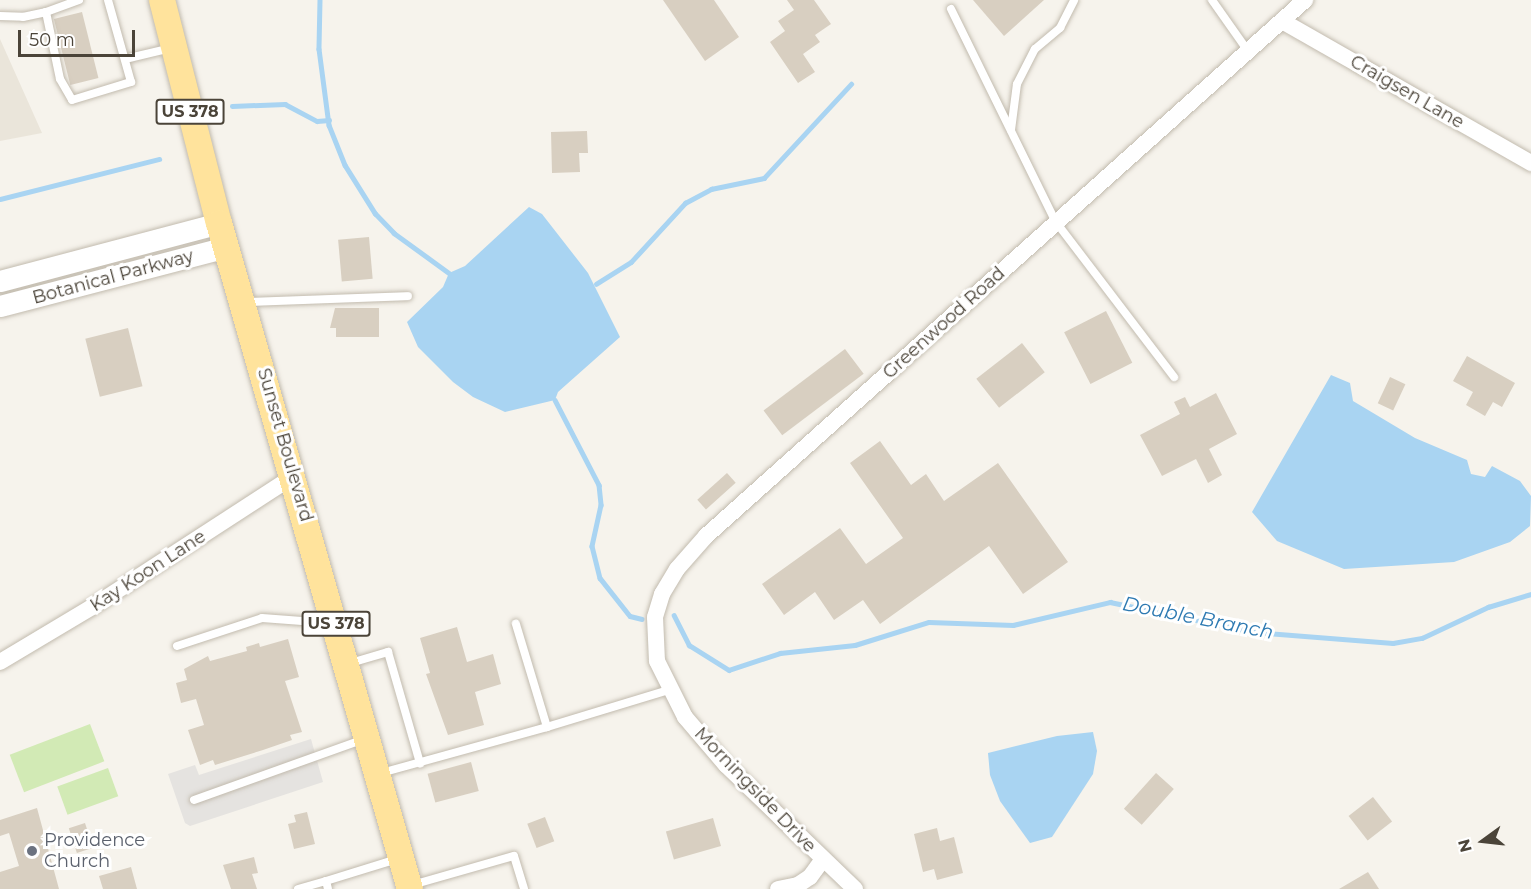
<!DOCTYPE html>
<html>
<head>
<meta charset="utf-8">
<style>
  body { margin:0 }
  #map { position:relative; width:1531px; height:889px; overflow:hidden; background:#f6f3ec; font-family:Montserrat,sans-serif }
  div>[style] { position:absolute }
  .residential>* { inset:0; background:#eae5da }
  .green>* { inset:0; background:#d2eab5; transform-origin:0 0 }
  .parking>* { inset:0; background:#e5e3e0 }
  .water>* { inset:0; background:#a9d4f2 }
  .stream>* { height:4.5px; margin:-2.25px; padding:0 2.25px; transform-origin:2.25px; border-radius:2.25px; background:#a9d4f2 }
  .building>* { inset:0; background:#d8cfc1; transform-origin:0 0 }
  .roads { filter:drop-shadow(0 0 2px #c2bbae) drop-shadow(0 0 2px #c2bbae) }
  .service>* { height:8px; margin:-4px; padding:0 4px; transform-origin:4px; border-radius:4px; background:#fff }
  .minor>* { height:16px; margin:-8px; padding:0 8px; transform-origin:8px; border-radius:8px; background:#fff }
  .tertiary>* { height:21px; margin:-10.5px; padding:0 10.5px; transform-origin:10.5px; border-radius:10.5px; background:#fff }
  .primary>* { height:26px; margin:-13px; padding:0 13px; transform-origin:13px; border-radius:13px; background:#ffe39c }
  .dots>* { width:16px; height:16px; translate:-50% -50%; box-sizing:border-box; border:3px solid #fff; border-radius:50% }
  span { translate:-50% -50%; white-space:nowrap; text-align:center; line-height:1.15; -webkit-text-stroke:6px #fff; paint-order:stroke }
  .shield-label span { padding:2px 4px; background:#fff; border:2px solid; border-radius:4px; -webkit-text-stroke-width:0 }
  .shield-label { font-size:16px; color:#4b4439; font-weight:700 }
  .street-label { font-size:18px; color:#4b4439 }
  .worship-label { font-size:18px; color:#5b616d }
  .left { translate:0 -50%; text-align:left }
  .water-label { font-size:20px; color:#2e7ab2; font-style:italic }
  .north { position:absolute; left:1453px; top:811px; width:60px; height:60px; -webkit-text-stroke:4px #fff; paint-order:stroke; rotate:255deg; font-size:16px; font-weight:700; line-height:24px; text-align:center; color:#4b4439 }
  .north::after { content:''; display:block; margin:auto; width:21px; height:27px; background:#4b4439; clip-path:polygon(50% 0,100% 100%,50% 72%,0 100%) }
  .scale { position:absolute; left:18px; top:30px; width:117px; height:27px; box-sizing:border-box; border:3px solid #4b4439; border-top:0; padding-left:8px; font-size:18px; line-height:21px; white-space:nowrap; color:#4b4439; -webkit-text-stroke:4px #fff; paint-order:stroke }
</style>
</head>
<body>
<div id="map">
  <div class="residential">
    <div style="clip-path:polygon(0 39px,42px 133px,0 141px)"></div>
  </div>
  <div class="green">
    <div style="left:90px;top:724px;width:40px;height:86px;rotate:69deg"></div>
    <div style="left:108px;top:768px;width:30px;height:54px;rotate:70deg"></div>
  </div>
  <div class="parking">
    <div style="clip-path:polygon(311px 739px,323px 782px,190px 826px,185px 823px,168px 774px,195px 765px,199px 775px)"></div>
  </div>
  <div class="water">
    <div style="clip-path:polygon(529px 207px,542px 214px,588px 273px,620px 337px,558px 392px,555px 400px,505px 412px,473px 397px,453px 382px,418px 347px,407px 322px,443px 287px,449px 273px,465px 266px)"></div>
    <div style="clip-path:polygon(1331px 375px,1350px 383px,1353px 401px,1415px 438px,1467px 460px,1471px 474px,1485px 477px,1492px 466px,1520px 481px,1531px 496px,1530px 526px,1510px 542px,1454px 562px,1344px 569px,1277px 541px,1252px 512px)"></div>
    <div style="clip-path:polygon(1093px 732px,1097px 751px,1093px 774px,1052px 837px,1030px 843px,1000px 801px,990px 775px,988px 753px,1057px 736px)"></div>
  </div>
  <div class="stream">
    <div style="left:320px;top:0;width:49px;rotate:91.2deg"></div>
    <div style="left:319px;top:49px;width:77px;rotate:82.5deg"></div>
    <div style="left:329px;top:125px;width:43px;rotate:68.2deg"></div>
    <div style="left:345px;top:165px;width:57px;rotate:58deg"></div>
    <div style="left:375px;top:213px;width:28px;rotate:46deg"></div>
    <div style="left:394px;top:233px;width:68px;rotate:36deg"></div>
    <div style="left:232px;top:106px;width:53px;rotate:-2.2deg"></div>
    <div style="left:285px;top:104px;width:36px;rotate:28deg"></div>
    <div style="left:317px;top:121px;width:12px;rotate:-5deg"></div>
    <div style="left:0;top:199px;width:164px;rotate:-14.1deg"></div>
    <div style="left:596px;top:284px;width:41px;rotate:-32.2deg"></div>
    <div style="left:631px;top:262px;width:80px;rotate:-47.5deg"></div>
    <div style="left:685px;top:203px;width:30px;rotate:-28deg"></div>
    <div style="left:711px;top:189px;width:54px;rotate:-11.7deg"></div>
    <div style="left:764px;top:178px;width:128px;rotate:-47.2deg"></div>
    <div style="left:555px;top:400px;width:96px;rotate:62.6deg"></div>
    <div style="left:599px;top:485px;width:20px;rotate:84deg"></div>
    <div style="left:601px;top:505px;width:42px;rotate:102.4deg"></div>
    <div style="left:592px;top:546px;width:33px;rotate:76deg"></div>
    <div style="left:600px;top:578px;width:48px;rotate:51.7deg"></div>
    <div style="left:630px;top:616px;width:12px;rotate:14deg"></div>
    <div style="left:674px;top:615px;width:34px;rotate:63deg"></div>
    <div style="left:689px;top:645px;width:47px;rotate:32deg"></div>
    <div style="left:729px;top:670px;width:54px;rotate:-18.4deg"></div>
    <div style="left:780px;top:653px;width:75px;rotate:-6.1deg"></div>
    <div style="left:855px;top:645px;width:77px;rotate:-17.3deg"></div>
    <div style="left:929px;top:622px;width:84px;rotate:2deg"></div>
    <div style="left:1013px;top:625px;width:100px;rotate:-13.3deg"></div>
    <div style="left:1110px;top:602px;width:146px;rotate:11.8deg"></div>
    <div style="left:1253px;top:632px;width:140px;rotate:4.5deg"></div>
    <div style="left:1393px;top:643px;width:29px;rotate:-10deg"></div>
    <div style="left:1422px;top:638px;width:73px;rotate:-25.2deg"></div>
    <div style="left:1488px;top:607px;width:45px;rotate:-16.8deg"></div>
  </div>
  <div class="building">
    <div style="clip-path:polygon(663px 0,714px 0,739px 37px,705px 61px)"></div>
    <div style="clip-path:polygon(787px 0,814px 0,831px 24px,815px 35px,820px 42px,803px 54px,815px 72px,798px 83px,770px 42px,785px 31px,778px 21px,794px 10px)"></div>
    <div style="clip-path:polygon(973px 0,1044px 0,1004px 36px)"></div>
    <div style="left:82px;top:12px;width:68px;height:29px;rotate:76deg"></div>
    <div style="clip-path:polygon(587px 131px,588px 153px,579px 153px,580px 172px,552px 173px,551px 132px)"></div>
    <div style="left:369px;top:237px;width:42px;height:31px;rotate:85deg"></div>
    <div style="clip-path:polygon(335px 308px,379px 308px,379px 337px,336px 337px,336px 328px,330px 328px)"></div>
    <div style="left:1106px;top:311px;width:58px;height:47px;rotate:63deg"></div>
    <div style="left:128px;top:328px;width:60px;height:44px;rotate:76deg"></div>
    <div style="left:1022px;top:343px;width:37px;height:58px;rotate:52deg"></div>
    <div style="left:845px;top:349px;width:31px;height:102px;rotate:53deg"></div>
    <div style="clip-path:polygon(1467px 356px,1515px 383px,1502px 407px,1493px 402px,1485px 416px,1466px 405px,1473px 392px,1453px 381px)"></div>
    <div style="left:1390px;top:377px;width:17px;height:29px;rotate:25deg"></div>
    <div style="clip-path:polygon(1216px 393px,1237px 434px,1209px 449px,1222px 475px,1208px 483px,1196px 459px,1162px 476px,1140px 435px,1180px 414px,1174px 402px,1185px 397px,1190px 407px)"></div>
    <div style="clip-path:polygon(880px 441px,911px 485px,926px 474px,944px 501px,998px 463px,1068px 562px,1023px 594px,989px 546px,880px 624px,863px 600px,834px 620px,815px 592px,784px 615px,762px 584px,840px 528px,866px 564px,903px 538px,850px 463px)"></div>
    <div style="left:727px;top:473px;width:13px;height:40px;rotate:48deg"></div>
    <div style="clip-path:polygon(457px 627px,467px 662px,493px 654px,501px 684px,475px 692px,484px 725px,448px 735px,426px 674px,430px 673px,420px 638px)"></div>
    <div style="clip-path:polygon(288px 639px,299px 677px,285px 681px,302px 732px,290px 735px,292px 740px,263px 750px,215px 765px,213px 760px,200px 765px,188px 730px,204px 725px,196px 699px,181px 703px,176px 683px,187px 680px,184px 669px,208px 656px,210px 661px,247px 651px,246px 647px,259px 643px,260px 647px)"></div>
    <div style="left:471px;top:762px;width:30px;height:45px;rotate:75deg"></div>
    <div style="left:1156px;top:773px;width:24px;height:48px;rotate:42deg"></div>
    <div style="left:1373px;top:797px;width:31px;height:31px;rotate:52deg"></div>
    <div style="clip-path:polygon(37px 808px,59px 889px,0 889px,0 872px,19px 866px,9px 833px,0 836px,0 820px)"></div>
    <div style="clip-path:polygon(307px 812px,315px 844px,294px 849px,288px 824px,296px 822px,294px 815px)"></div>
    <div style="left:545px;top:817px;width:26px;height:19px;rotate:69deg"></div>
    <div style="left:713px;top:818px;width:29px;height:49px;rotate:74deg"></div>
    <div style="left:85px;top:823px;width:26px;height:17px;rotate:72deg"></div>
    <div style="clip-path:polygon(937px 828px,940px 841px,954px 837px,963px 873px,937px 880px,934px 869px,923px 872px,914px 834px)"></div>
    <div style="clip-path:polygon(254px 857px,258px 873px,252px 874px,257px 889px,231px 889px,223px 865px)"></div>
    <div style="clip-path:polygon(131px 867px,137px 889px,103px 889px,99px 876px)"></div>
    <div style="clip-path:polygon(1368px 872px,1379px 889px,1339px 889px)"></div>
  </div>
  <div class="roads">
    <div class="service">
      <div style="left:79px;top:0;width:35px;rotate:160deg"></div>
      <div style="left:46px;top:12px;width:68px;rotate:78.2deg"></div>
      <div style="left:60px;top:79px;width:24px;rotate:60deg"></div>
      <div style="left:72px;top:100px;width:62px;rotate:-17deg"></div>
      <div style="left:131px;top:82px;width:85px;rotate:-105.7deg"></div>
      <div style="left:1212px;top:0;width:62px;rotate:54.8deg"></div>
      <div style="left:951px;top:9px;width:237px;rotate:63.8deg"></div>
      <div style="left:1056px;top:222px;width:195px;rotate:52.7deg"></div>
      <div style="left:0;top:16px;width:23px;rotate:2deg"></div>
      <div style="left:23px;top:17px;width:24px;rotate:-12deg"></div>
      <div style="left:125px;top:59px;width:47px;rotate:-13.4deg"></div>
      <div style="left:1011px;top:130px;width:46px;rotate:-82.6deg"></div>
      <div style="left:1017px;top:84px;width:39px;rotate:-63deg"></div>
      <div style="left:1035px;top:49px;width:33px;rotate:-40deg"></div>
      <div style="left:1060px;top:28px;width:31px;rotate:-63deg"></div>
      <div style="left:246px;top:302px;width:162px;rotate:-2.1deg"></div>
      <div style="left:177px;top:646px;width:89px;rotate:-18.2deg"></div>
      <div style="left:262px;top:618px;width:67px;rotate:4.3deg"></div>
      <div style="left:347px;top:664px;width:43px;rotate:-16.3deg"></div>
      <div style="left:388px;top:652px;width:116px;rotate:73.9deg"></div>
      <div style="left:547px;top:727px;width:127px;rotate:-16.9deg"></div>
      <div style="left:381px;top:773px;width:172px;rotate:-15.5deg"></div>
      <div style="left:547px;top:727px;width:108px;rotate:-106.8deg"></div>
      <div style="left:194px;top:800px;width:181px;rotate:-19.7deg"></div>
      <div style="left:326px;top:881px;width:74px;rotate:-17.2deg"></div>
      <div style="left:412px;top:885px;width:106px;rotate:-15.9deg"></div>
      <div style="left:514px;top:856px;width:34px;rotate:73deg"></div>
      <div style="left:298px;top:889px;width:29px;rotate:-16deg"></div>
      <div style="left:326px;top:881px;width:8px;rotate:76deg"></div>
    </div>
    <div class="minor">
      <div style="left:1282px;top:21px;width:287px;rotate:29.7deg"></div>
      <div style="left:0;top:662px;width:107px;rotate:-30.9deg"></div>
      <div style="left:92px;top:607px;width:241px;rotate:-33deg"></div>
      <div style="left:778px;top:889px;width:20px;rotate:-11deg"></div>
      <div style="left:798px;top:885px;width:14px;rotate:-34deg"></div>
      <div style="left:810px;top:877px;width:22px;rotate:-54deg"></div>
      <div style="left:855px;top:889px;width:179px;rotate:-136.1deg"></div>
      <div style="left:726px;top:765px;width:63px;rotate:-130.5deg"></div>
      <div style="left:685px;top:717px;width:63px;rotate:-116.6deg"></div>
      <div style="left:657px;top:661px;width:44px;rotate:-92.6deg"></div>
      <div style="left:655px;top:617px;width:24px;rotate:-73deg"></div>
      <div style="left:662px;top:594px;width:29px;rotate:-59deg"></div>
      <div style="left:677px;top:569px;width:44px;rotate:-48.7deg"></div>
      <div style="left:706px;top:536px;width:804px;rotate:-41.82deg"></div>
    </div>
    <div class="tertiary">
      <div style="left:0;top:281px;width:227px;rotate:-14.8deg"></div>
      <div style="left:0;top:306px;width:234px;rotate:-14.6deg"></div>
    </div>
    <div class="primary">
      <div style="left:162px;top:0;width:230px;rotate:75.7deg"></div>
      <div style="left:219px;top:223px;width:693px;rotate:74deg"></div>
    </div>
  </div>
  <div class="dots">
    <div style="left:32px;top:851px;background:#6b7280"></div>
  </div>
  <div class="shield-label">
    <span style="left:190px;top:112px">US 378</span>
    <span style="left:336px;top:624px">US 378</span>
  </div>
  <div class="street-label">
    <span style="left:1407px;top:92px;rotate:30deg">Craigsen Lane</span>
    <span style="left:113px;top:277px;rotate:-15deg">Botanical Parkway</span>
    <span style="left:944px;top:323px;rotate:-42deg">Greenwood Road</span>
    <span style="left:285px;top:445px;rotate:74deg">Sunset Boulevard</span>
    <span style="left:148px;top:571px;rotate:-33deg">Kay Koon Lane</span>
    <span style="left:755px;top:790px;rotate:46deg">Morningside Drive</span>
  </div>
  <div class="worship-label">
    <span class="left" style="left:44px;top:851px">Providence<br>Church</span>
  </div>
  <div class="water-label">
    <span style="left:1198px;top:618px;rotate:11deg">Double Branch</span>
  </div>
  <div class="north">N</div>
  <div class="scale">50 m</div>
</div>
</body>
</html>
